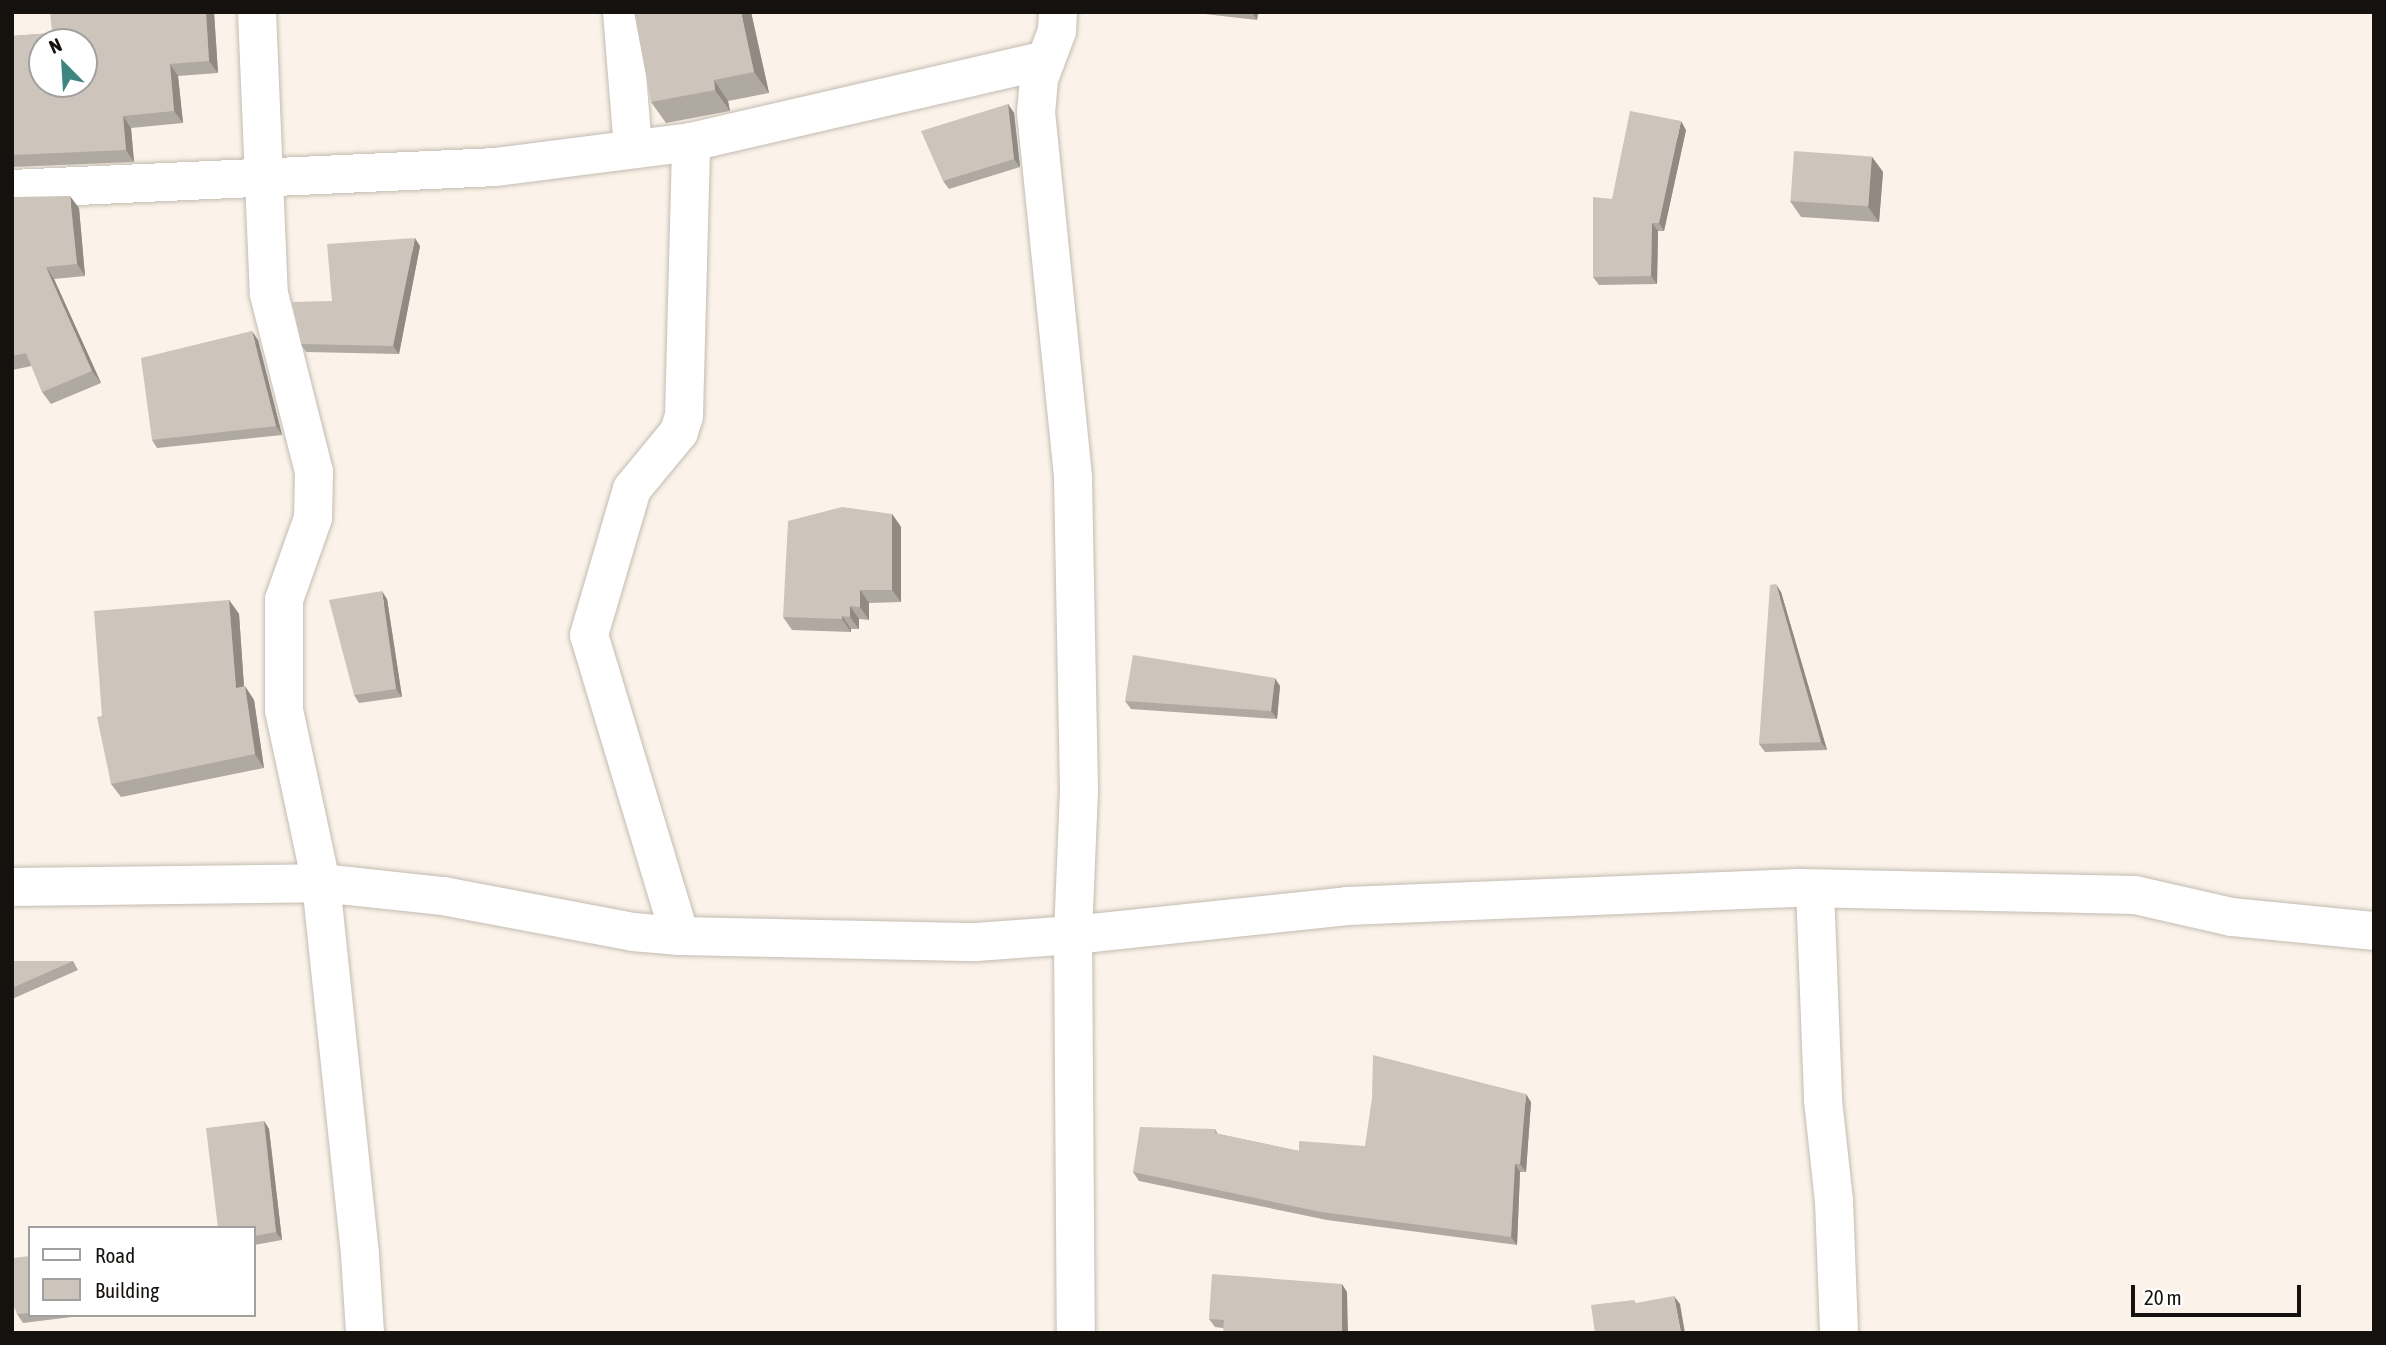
<!DOCTYPE html>
<html>
<head>
<meta charset="utf-8">
<style>
  body { margin:0 }
  #map { position:relative; width:2386px; height:1345px; overflow:hidden; background:#fbf3e9; font-family:"Asap Condensed",sans-serif }
  div>[style] { position:absolute }
  .roads { filter:drop-shadow(0 0 2px #c3bbb1) drop-shadow(0 0 2px #c3bbb1) }
  .minor>* { height:38px; margin:-19px; padding:0 19px; transform-origin:19px; border-radius:19px; background:#fff }
  .wall>* { inset:0; background:#b0a9a1 }
  .shaded-wall>* { inset:0; background:#908a83 }
  .building>* { inset:0; background:#cdc5bb; transform-origin:0 0 }
  span { translate:-50% -50%; white-space:nowrap; text-align:center; line-height:1.15; -webkit-text-stroke:5px #fff; paint-order:stroke }
  .frame { position:absolute; inset:0; border:14px solid #14110e; pointer-events:none }
  .legend { position:absolute; left:28px; top:1226px; width:228px; height:91px; box-sizing:border-box; background:#fff; border:2px solid #a1a09f; margin:0; padding:9px 12px; list-style:none; font-size:21px; color:#14110e }
  .legend li { display:flex; align-items:center; gap:14px; height:35px }
  .legend b { width:35px; border:2px solid #a1a09f }
  .north { position:absolute; left:28px; top:28px; width:70px; height:70px; box-sizing:border-box; background:#fff; border:2px solid #a1a09f; border-radius:50%; rotate:336deg; font-size:19px; font-weight:700; line-height:28px; text-align:center; color:#14110e }
  .north::after { content:''; display:block; margin:auto; width:24px; height:32px; background:#3e8580; clip-path:polygon(50% 0,100% 100%,50% 72%,0 100%) }
  .scale { position:absolute; left:2131px; top:1285px; width:170px; height:32px; box-sizing:border-box; border:4px solid #14110e; border-top:0; padding-left:9px; font-size:21px; line-height:24px; white-space:nowrap; color:#14110e; -webkit-text-stroke:5px #fff; paint-order:stroke }
</style>
</head>
<body>
<div id="map">
  <div class="roads">
    <div class="minor">
      <div style="left:257px;top:12px;width:282px;rotate:87.6deg"></div>
      <div style="left:269px;top:294px;width:184px;rotate:75.8deg"></div>
      <div style="left:314px;top:472px;width:46px;rotate:91.2deg"></div>
      <div style="left:313px;top:518px;width:87px;rotate:109.5deg"></div>
      <div style="left:284px;top:600px;width:110px;rotate:90deg"></div>
      <div style="left:284px;top:710px;width:177px;rotate:77.9deg"></div>
      <div style="left:321px;top:883px;width:374px;rotate:84deg"></div>
      <div style="left:360px;top:1255px;width:78px;rotate:86.3deg"></div>
      <div style="left:622px;top:12px;width:137px;rotate:85.4deg"></div>
      <div style="left:1058px;top:12px;width:19px;rotate:93deg"></div>
      <div style="left:1057px;top:31px;width:51px;rotate:110.6deg"></div>
      <div style="left:1039px;top:79px;width:33px;rotate:95deg"></div>
      <div style="left:1036px;top:112px;width:368px;rotate:84.2deg"></div>
      <div style="left:1073px;top:478px;width:313px;rotate:88.9deg"></div>
      <div style="left:1079px;top:791px;width:144px;rotate:92.4deg"></div>
      <div style="left:1073px;top:935px;width:398px;rotate:89.6deg"></div>
      <div style="left:12px;top:189px;width:484px;rotate:-2.6deg"></div>
      <div style="left:496px;top:167px;width:197px;rotate:-7.3deg"></div>
      <div style="left:691px;top:142px;width:364px;rotate:-13deg"></div>
      <div style="left:12px;top:887px;width:309px;rotate:-0.7deg"></div>
      <div style="left:321px;top:883px;width:123px;rotate:6.1deg"></div>
      <div style="left:443px;top:896px;width:193px;rotate:10.7deg"></div>
      <div style="left:633px;top:932px;width:47px;rotate:4.9deg"></div>
      <div style="left:680px;top:936px;width:296px;rotate:1.2deg"></div>
      <div style="left:976px;top:942px;width:97px;rotate:-4.1deg"></div>
      <div style="left:1073px;top:935px;width:276px;rotate:-6deg"></div>
      <div style="left:1347px;top:906px;width:452px;rotate:-2.3deg"></div>
      <div style="left:1799px;top:888px;width:336px;rotate:1.2deg"></div>
      <div style="left:2135px;top:895px;width:99px;rotate:12.8deg"></div>
      <div style="left:2232px;top:917px;width:143px;rotate:5.6deg"></div>
      <div style="left:1815px;top:889px;width:211px;rotate:87.8deg"></div>
      <div style="left:1823px;top:1100px;width:102px;rotate:83.8deg"></div>
      <div style="left:1834px;top:1201px;width:132px;rotate:87.8deg"></div>
      <div style="left:680px;top:936px;width:314px;rotate:-106.8deg"></div>
      <div style="left:589px;top:635px;width:152px;rotate:-73.6deg"></div>
      <div style="left:632px;top:489px;width:74px;rotate:-50.5deg"></div>
      <div style="left:679px;top:432px;width:17px;rotate:-73deg"></div>
      <div style="left:684px;top:416px;width:274px;rotate:-88.5deg"></div>
    </div>
  </div>
  <div class="wall">
    <div style="clip-path:polygon(214px 12px,218px 73px,178px 76px,183px 123px,131px 128px,134px 162px,12px 167px,12px 36px,52px 33px)"></div>
    <div style="clip-path:polygon(751px 12px,769px 93px,728px 101px,730px 111px,666px 123px,651px 102px)"></div>
    <div style="clip-path:polygon(1187px 12px,1258px 12px,1257px 20px)"></div>
    <div style="clip-path:polygon(1008px 104px,1014px 113px,1020px 167px,949px 189px,943px 181px)"></div>
    <div style="clip-path:polygon(1686px 130px,1664px 231px,1658px 231px,1657px 284px,1599px 285px,1593px 277px,1612px 199px)"></div>
    <div style="clip-path:polygon(1872px 157px,1883px 172px,1879px 222px,1801px 217px,1790px 201px)"></div>
    <div style="clip-path:polygon(12px 197px,79px 208px,85px 276px,54px 279px,101px 383px,51px 404px,42px 392px,32px 366px,12px 370px)"></div>
    <div style="clip-path:polygon(420px 246px,399px 354px,306px 352px,301px 344px,332px 301px)"></div>
    <div style="clip-path:polygon(258px 340px,282px 435px,157px 448px,152px 440px)"></div>
    <div style="clip-path:polygon(892px 514px,901px 527px,901px 602px,869px 603px,869px 620px,859px 619px,859px 629px,851px 629px,851px 632px,792px 630px,783px 617px)"></div>
    <div style="clip-path:polygon(1781px 592px,1827px 750px,1765px 752px,1759px 744px)"></div>
    <div style="clip-path:polygon(387px 599px,402px 697px,359px 703px,354px 695px)"></div>
    <div style="clip-path:polygon(229px 600px,239px 614px,244px 686px,254px 700px,264px 768px,121px 797px,111px 784px,102px 716px)"></div>
    <div style="clip-path:polygon(1280px 686px,1277px 719px,1131px 709px,1125px 701px)"></div>
    <div style="clip-path:polygon(12px 961px,73px 961px,78px 970px,12px 999px)"></div>
    <div style="clip-path:polygon(1531px 1102px,1526px 1172px,1520px 1172px,1517px 1245px,1327px 1220px,1139px 1181px,1133px 1172px,1215px 1129px,1218px 1134px,1299px 1151px,1365px 1146px)"></div>
    <div style="clip-path:polygon(264px 1121px,269px 1129px,282px 1240px,254px 1245px,254px 1228px)"></div>
    <div style="clip-path:polygon(30px 1256px,30px 1315px,88px 1315px,23px 1323px,17px 1314px)"></div>
    <div style="clip-path:polygon(1347px 1292px,1223px 1328px,1215px 1327px,1209px 1319px)"></div>
  </div>
  <div class="shaded-wall">
    <div style="clip-path:polygon(206px 12px,214px 12px,218px 73px,209px 61px)"></div>
    <div style="clip-path:polygon(741px 12px,751px 12px,769px 93px,754px 72px)"></div>
    <div style="clip-path:polygon(1252px 12px,1258px 12px,1257px 20px)"></div>
    <div style="clip-path:polygon(170px 64px,178px 76px,183px 123px,174px 111px)"></div>
    <div style="clip-path:polygon(714px 80px,728px 101px,730px 111px,715px 90px)"></div>
    <div style="clip-path:polygon(1008px 104px,1014px 113px,1020px 167px,1014px 159px)"></div>
    <div style="clip-path:polygon(123px 116px,131px 128px,134px 162px,126px 150px)"></div>
    <div style="clip-path:polygon(1681px 121px,1686px 130px,1664px 231px,1659px 223px)"></div>
    <div style="clip-path:polygon(1872px 157px,1883px 172px,1879px 222px,1868px 207px)"></div>
    <div style="clip-path:polygon(70px 196px,79px 208px,85px 276px,77px 264px)"></div>
    <div style="clip-path:polygon(1652px 223px,1658px 231px,1657px 284px,1651px 276px)"></div>
    <div style="clip-path:polygon(415px 238px,420px 246px,399px 354px,393px 346px)"></div>
    <div style="clip-path:polygon(46px 267px,54px 279px,101px 383px,92px 371px)"></div>
    <div style="clip-path:polygon(252px 331px,258px 340px,282px 435px,276px 426px)"></div>
    <div style="clip-path:polygon(892px 514px,901px 527px,901px 602px,892px 590px)"></div>
    <div style="clip-path:polygon(1776px 584px,1781px 592px,1827px 750px,1821px 742px)"></div>
    <div style="clip-path:polygon(860px 590px,869px 603px,869px 620px,860px 607px)"></div>
    <div style="clip-path:polygon(382px 591px,387px 599px,402px 697px,396px 689px)"></div>
    <div style="clip-path:polygon(229px 600px,239px 614px,245px 702px,236px 688px)"></div>
    <div style="clip-path:polygon(850px 606px,859px 619px,859px 629px,850px 617px)"></div>
    <div style="clip-path:polygon(842px 616px,851px 629px,851px 632px,842px 619px)"></div>
    <div style="clip-path:polygon(1275px 678px,1280px 686px,1277px 719px,1271px 711px)"></div>
    <div style="clip-path:polygon(245px 686px,254px 700px,264px 768px,255px 754px)"></div>
    <div style="clip-path:polygon(1526px 1094px,1531px 1102px,1526px 1172px,1520px 1164px)"></div>
    <div style="clip-path:polygon(264px 1121px,269px 1129px,282px 1240px,276px 1232px)"></div>
    <div style="clip-path:polygon(1515px 1164px,1520px 1172px,1517px 1245px,1511px 1237px)"></div>
    <div style="clip-path:polygon(1342px 1284px,1347px 1292px,1348px 1333px,1342px 1333px)"></div>
    <div style="clip-path:polygon(1674px 1296px,1680px 1304px,1685px 1333px,1681px 1333px)"></div>
  </div>
  <div class="building">
    <div style="clip-path:polygon(evenodd,50px 12px,206px 12px,209px 61px,170px 64px,174px 111px,123px 116px,126px 150px,12px 155px,12px 36px,52px 33px,50px 12px,42px 42px,84px 42px,84px 84px,42px 84px,42px 42px)"></div>
    <div style="clip-path:polygon(634px 12px,741px 12px,754px 72px,714px 80px,715px 90px,651px 102px)"></div>
    <div style="clip-path:polygon(1008px 104px,1014px 159px,943px 181px,921px 131px)"></div>
    <div style="clip-path:polygon(1630px 111px,1681px 121px,1659px 223px,1652px 223px,1651px 276px,1593px 277px,1593px 197px,1612px 199px)"></div>
    <div style="left:1794px;top:151px;width:78px;height:50px;rotate:4deg"></div>
    <div style="clip-path:polygon(70px 196px,77px 264px,46px 267px,92px 371px,42px 392px,26px 353px,12px 356px,12px 197px)"></div>
    <div style="clip-path:polygon(415px 238px,393px 346px,301px 344px,292px 302px,332px 301px,327px 244px)"></div>
    <div style="clip-path:polygon(252px 331px,276px 426px,152px 440px,141px 358px)"></div>
    <div style="clip-path:polygon(842px 507px,892px 514px,892px 590px,860px 590px,860px 607px,850px 606px,850px 617px,842px 616px,842px 619px,783px 617px,788px 521px)"></div>
    <div style="clip-path:polygon(1776px 584px,1821px 742px,1759px 744px,1770px 585px)"></div>
    <div style="clip-path:polygon(382px 591px,396px 689px,354px 695px,329px 600px)"></div>
    <div style="clip-path:polygon(229px 600px,236px 688px,245px 686px,255px 754px,111px 784px,97px 717px,102px 716px,94px 611px)"></div>
    <div style="clip-path:polygon(1133px 655px,1275px 678px,1271px 711px,1125px 701px)"></div>
    <div style="clip-path:polygon(12px 961px,73px 961px,12px 988px)"></div>
    <div style="clip-path:polygon(1373px 1055px,1526px 1094px,1520px 1164px,1515px 1164px,1511px 1237px,1321px 1212px,1133px 1172px,1140px 1127px,1215px 1129px,1215px 1133px,1299px 1151px,1299px 1141px,1365px 1146px,1372px 1098px)"></div>
    <div style="clip-path:polygon(264px 1121px,276px 1232px,254px 1236px,254px 1228px,218px 1228px,206px 1128px)"></div>
    <div style="clip-path:polygon(30px 1256px,30px 1313px,17px 1314px,12px 1302px,12px 1258px)"></div>
    <div style="clip-path:polygon(1212px 1274px,1342px 1284px,1342px 1333px,1223px 1333px,1224px 1320px,1209px 1319px)"></div>
    <div style="clip-path:polygon(1674px 1296px,1681px 1333px,1595px 1333px,1591px 1305px,1634px 1300px,1636px 1303px)"></div>
  </div>
  <div class="frame"></div>
  <ul class="legend">
  <li><b style="height:9px;background:#fff"></b>Road</li>
  <li><b style="height:19px;background:#cdc5bb"></b>Building</li>
  </ul>
  <div class="north">N</div>
  <div class="scale">20 m</div>
</div>
</body>
</html>
